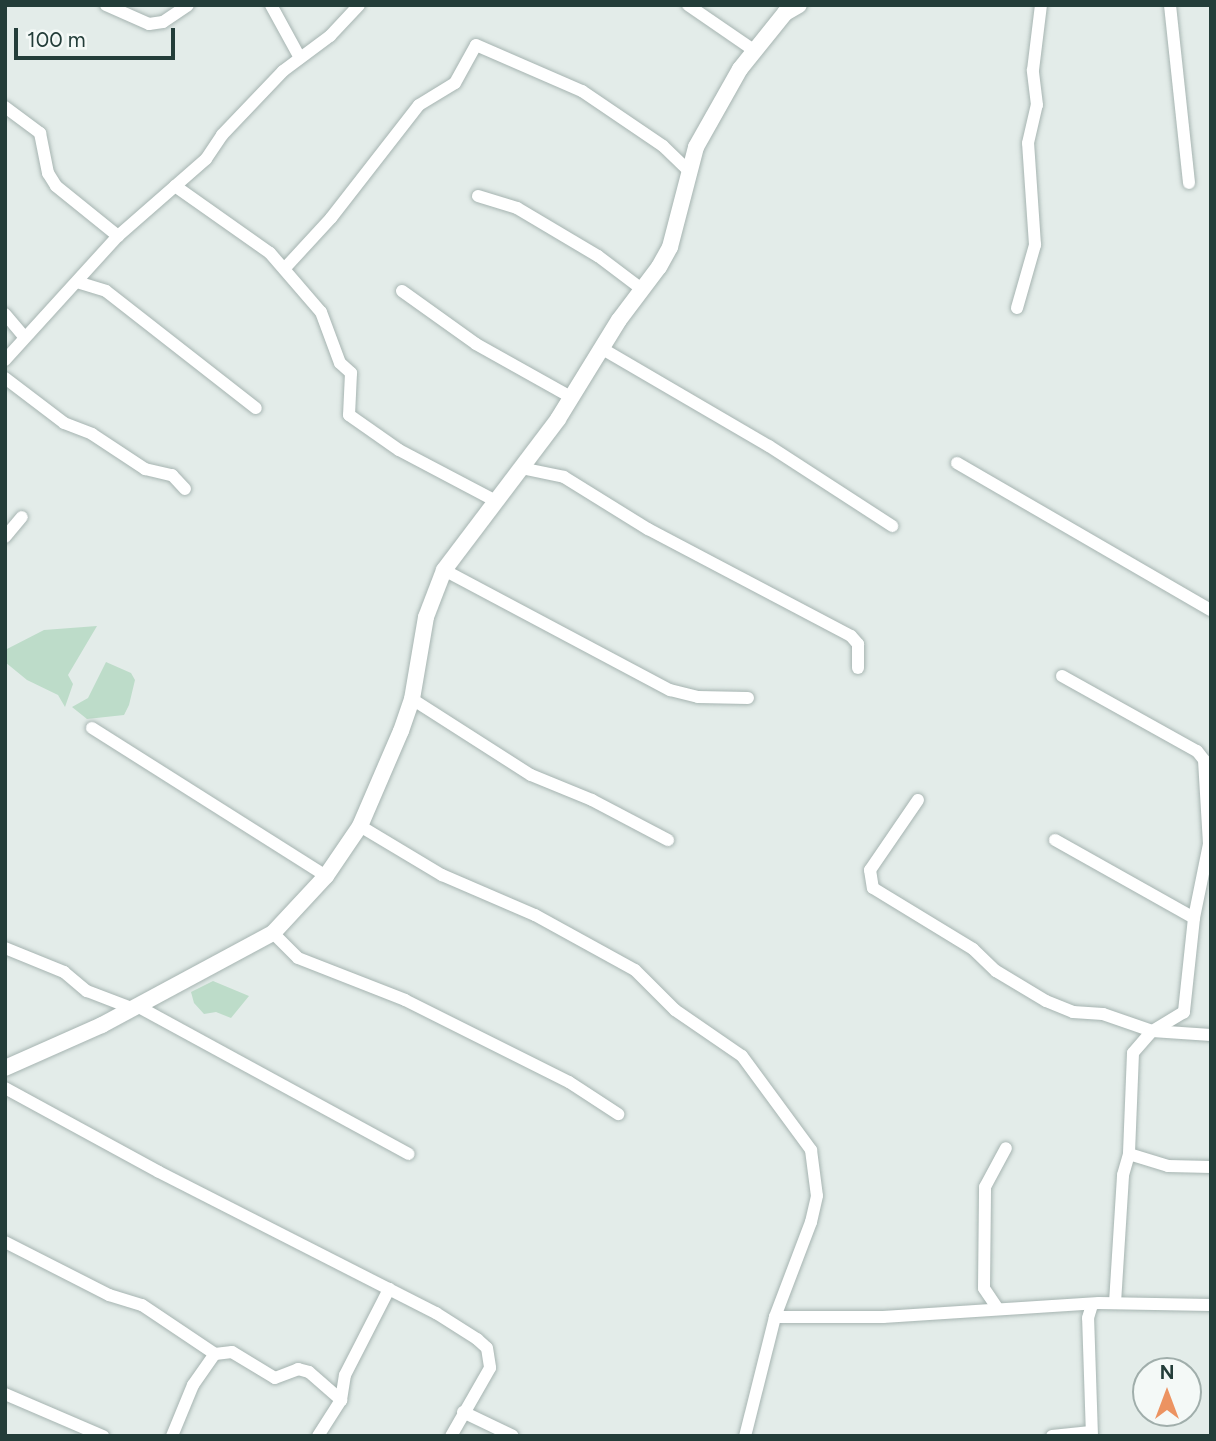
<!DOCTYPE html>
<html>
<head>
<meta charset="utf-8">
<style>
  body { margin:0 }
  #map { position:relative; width:1216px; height:1441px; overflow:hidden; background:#e3ece9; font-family:Figtree,sans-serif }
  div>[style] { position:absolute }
  .green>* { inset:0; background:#bddcc9 }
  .roads { filter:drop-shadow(0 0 2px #a6b4b1) drop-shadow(0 0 2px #a6b4b1) }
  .minor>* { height:12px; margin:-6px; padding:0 6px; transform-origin:6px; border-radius:6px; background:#fff }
  .tertiary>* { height:16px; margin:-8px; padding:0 8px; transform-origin:8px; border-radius:8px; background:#fff }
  span { translate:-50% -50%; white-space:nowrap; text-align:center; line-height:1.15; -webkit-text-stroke:6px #f4f9f7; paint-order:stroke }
  .frame { position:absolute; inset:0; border:7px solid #233d39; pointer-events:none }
  .north { position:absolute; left:1132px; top:1357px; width:70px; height:70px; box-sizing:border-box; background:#f4f9f7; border:2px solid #a0aeab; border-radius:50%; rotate:0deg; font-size:19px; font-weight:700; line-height:28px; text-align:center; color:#233d39 }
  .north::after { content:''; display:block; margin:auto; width:24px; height:32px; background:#ec9361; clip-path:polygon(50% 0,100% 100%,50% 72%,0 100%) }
  .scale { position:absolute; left:14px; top:28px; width:161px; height:32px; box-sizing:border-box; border:4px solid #233d39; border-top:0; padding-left:9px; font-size:21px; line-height:24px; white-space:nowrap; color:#233d39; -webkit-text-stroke:5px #f4f9f7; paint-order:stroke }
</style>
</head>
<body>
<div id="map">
  <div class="green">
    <div style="clip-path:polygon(97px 626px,68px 675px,73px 684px,65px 707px,58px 695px,27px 680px,5px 662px,5px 650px,44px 630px)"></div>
    <div style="clip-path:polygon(106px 662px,131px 673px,135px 680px,129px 705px,124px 715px,87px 719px,72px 707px,88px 698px)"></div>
    <div style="clip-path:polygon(213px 981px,249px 996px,231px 1018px,216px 1012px,204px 1014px,194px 1003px,191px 992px)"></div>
  </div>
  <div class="roads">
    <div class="minor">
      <div style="left:106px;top:5px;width:47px;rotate:23.8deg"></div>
      <div style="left:149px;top:24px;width:14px;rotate:-8deg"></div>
      <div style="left:163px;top:22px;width:30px;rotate:-34deg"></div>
      <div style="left:271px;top:5px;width:60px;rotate:61.3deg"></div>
      <div style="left:688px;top:5px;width:81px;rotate:34.5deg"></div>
      <div style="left:1170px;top:5px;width:179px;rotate:83.9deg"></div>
      <div style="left:5px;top:107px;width:44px;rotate:36.6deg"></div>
      <div style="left:40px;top:133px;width:41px;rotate:78.7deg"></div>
      <div style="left:48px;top:173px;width:15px;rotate:58deg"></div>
      <div style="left:56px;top:186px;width:80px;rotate:38.9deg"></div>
      <div style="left:175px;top:186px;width:116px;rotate:35.2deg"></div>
      <div style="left:270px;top:253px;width:78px;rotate:49.2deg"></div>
      <div style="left:321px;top:312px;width:54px;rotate:69.6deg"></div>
      <div style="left:340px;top:363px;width:15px;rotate:42deg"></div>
      <div style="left:351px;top:373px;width:42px;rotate:92.7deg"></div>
      <div style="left:349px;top:415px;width:61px;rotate:35deg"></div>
      <div style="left:399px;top:450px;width:107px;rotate:27.8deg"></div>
      <div style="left:478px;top:196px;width:41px;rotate:17.1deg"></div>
      <div style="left:517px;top:208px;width:94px;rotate:30.7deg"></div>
      <div style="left:598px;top:256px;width:56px;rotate:37.1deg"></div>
      <div style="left:285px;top:268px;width:68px;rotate:-47.4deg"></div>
      <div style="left:331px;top:218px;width:143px;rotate:-52.1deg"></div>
      <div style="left:419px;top:105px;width:42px;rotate:-31.4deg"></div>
      <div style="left:455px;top:83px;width:43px;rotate:-61.1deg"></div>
      <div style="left:476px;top:45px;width:116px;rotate:23.5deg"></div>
      <div style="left:582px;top:91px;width:98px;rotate:34.2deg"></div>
      <div style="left:663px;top:146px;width:36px;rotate:44deg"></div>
      <div style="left:77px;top:282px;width:30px;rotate:17deg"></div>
      <div style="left:106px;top:291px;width:190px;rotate:38deg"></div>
      <div style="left:402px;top:291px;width:91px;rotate:35.6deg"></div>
      <div style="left:476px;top:344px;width:109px;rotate:29.2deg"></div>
      <div style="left:1017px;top:308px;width:66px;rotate:-74.1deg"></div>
      <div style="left:1035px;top:245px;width:102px;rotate:-93.9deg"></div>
      <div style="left:1028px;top:143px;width:39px;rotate:-77deg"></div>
      <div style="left:1037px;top:105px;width:35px;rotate:-97deg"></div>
      <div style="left:1033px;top:70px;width:65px;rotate:-83deg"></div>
      <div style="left:5px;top:314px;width:30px;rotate:50deg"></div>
      <div style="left:601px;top:348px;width:194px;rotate:30.3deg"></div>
      <div style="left:769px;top:446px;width:147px;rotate:33deg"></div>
      <div style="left:5px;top:360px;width:168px;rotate:-47.7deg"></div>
      <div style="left:118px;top:236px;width:117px;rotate:-41.2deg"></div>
      <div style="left:206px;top:159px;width:29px;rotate:-56deg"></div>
      <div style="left:222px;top:135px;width:88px;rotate:-46.4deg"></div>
      <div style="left:283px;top:71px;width:59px;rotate:-36.7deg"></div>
      <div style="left:330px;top:36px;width:42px;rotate:-46.9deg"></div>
      <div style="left:5px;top:378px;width:74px;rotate:37.3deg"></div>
      <div style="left:64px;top:423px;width:30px;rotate:21deg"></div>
      <div style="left:92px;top:434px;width:64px;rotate:33.4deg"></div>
      <div style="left:145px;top:469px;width:28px;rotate:13deg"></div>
      <div style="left:172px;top:475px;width:19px;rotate:47deg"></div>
      <div style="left:957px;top:463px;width:293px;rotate:30.1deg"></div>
      <div style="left:521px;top:468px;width:44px;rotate:11.8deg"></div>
      <div style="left:564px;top:477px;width:99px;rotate:31.8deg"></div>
      <div style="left:648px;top:529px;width:229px;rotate:27.8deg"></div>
      <div style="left:851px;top:636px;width:11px;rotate:49deg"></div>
      <div style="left:858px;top:644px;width:24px;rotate:90deg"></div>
      <div style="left:5px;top:537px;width:26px;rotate:-50deg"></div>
      <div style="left:444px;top:570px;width:256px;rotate:28deg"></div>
      <div style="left:670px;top:690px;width:29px;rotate:14deg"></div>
      <div style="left:698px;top:697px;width:50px;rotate:1.1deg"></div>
      <div style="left:1062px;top:676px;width:154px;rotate:29.1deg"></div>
      <div style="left:1197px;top:751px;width:11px;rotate:52deg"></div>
      <div style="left:1204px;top:760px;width:84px;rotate:86.6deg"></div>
      <div style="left:1209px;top:844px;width:76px;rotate:101.5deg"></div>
      <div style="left:1194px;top:918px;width:95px;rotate:96.1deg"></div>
      <div style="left:1184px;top:1012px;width:37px;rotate:149deg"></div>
      <div style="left:1152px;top:1031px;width:29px;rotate:131deg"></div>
      <div style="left:1133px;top:1053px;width:101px;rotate:92.3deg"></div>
      <div style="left:1129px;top:1154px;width:41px;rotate:17.1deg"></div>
      <div style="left:1168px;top:1166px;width:43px;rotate:1.3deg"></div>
      <div style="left:412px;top:699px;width:141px;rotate:32.6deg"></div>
      <div style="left:531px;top:775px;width:66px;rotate:22.3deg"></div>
      <div style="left:592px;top:800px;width:86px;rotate:27.8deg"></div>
      <div style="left:92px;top:728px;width:277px;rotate:32.3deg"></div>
      <div style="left:918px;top:800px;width:85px;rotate:124.4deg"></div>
      <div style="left:870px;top:870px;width:18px;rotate:81deg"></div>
      <div style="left:873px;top:888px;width:117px;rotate:31.4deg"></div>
      <div style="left:973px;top:949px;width:32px;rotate:44deg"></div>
      <div style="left:996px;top:971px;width:58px;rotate:31deg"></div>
      <div style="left:1046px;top:1001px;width:29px;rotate:22deg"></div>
      <div style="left:1073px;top:1012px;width:30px;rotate:4deg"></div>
      <div style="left:1103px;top:1014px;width:52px;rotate:19.1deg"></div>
      <div style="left:1152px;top:1031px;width:59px;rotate:3.9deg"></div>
      <div style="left:360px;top:826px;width:96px;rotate:30.9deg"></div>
      <div style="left:442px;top:875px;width:101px;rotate:23.3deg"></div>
      <div style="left:535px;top:915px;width:114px;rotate:28.8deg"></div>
      <div style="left:635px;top:970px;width:57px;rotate:45deg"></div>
      <div style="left:675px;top:1010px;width:81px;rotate:34.5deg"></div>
      <div style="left:742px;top:1056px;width:117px;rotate:53.7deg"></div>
      <div style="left:811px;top:1150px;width:46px;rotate:82.6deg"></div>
      <div style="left:817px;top:1196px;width:27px;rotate:103deg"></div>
      <div style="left:811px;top:1222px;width:102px;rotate:110.8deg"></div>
      <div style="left:775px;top:1317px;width:123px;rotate:104.1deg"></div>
      <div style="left:1055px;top:840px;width:159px;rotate:29.3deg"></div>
      <div style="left:273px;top:933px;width:35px;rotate:45deg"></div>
      <div style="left:298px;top:958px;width:115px;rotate:21.4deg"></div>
      <div style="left:405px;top:1000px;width:183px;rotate:26.6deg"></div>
      <div style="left:569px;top:1082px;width:59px;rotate:33.1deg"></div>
      <div style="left:5px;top:948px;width:64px;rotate:22.1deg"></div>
      <div style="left:64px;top:972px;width:30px;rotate:40deg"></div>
      <div style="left:87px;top:991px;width:50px;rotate:21deg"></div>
      <div style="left:139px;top:1007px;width:307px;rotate:28.6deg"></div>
      <div style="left:5px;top:1088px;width:175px;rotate:28.6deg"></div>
      <div style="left:159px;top:1172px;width:311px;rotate:27deg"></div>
      <div style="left:436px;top:1313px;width:49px;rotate:32.4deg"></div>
      <div style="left:477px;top:1339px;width:13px;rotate:42deg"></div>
      <div style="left:487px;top:1348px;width:20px;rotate:81deg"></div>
      <div style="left:490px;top:1368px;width:78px;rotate:119.8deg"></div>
      <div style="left:5px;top:1242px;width:117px;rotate:27deg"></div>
      <div style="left:109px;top:1295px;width:34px;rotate:17deg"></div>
      <div style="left:142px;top:1305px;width:88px;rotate:33.9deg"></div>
      <div style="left:215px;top:1354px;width:17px;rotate:-7deg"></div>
      <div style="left:232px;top:1352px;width:50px;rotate:31.2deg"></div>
      <div style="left:275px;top:1378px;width:25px;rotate:-21deg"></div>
      <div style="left:298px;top:1369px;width:11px;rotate:15deg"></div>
      <div style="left:309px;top:1372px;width:43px;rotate:41.2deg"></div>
      <div style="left:1115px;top:1303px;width:128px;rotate:-86.4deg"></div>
      <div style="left:1123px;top:1175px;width:22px;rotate:-74deg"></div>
      <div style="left:998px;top:1309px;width:25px;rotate:-124deg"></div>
      <div style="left:984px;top:1288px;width:101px;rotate:-89.4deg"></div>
      <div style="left:985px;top:1187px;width:44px;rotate:-61.7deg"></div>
      <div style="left:775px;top:1317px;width:108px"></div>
      <div style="left:883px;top:1317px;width:216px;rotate:-3.7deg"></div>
      <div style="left:1099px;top:1303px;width:112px;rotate:1deg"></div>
      <div style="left:5px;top:1394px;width:107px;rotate:23.2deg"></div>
      <div style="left:463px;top:1412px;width:55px;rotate:25.6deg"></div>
      <div style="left:172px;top:1436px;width:55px;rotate:-67.6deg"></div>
      <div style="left:193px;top:1385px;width:38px;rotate:-55deg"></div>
      <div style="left:318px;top:1436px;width:43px;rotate:-57.4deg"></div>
      <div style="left:341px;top:1400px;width:25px;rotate:-81deg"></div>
      <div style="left:345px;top:1375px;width:97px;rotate:-62.9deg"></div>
      <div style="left:1052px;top:1436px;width:39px;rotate:-6deg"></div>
      <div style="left:1092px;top:1436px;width:118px;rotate:-91.9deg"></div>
      <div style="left:1088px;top:1318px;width:14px;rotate:-73deg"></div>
    </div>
    <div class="tertiary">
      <div style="left:5px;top:1068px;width:106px;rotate:-23.9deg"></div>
      <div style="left:102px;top:1025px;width:194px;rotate:-28.3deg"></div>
      <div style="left:273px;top:933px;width:78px;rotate:-47.1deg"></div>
      <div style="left:326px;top:876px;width:60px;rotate:-55.8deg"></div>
      <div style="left:360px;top:826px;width:103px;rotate:-66.7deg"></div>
      <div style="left:401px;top:731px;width:34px;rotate:-71deg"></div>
      <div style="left:412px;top:699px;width:83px;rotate:-80.3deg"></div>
      <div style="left:426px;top:617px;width:50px;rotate:-69deg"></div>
      <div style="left:444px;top:570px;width:189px;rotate:-52.9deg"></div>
      <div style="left:558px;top:419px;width:116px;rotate:-58.4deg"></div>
      <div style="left:619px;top:320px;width:66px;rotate:-53deg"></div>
      <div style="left:659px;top:267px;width:23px;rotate:-61deg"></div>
      <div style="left:670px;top:247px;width:103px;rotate:-75.4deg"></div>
      <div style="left:696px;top:147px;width:90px;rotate:-60.6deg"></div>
      <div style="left:740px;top:69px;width:72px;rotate:-51.2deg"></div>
      <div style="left:785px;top:13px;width:16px;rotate:-30deg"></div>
    </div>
  </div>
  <div class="frame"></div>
  <div class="north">N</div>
  <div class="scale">100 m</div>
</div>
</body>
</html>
